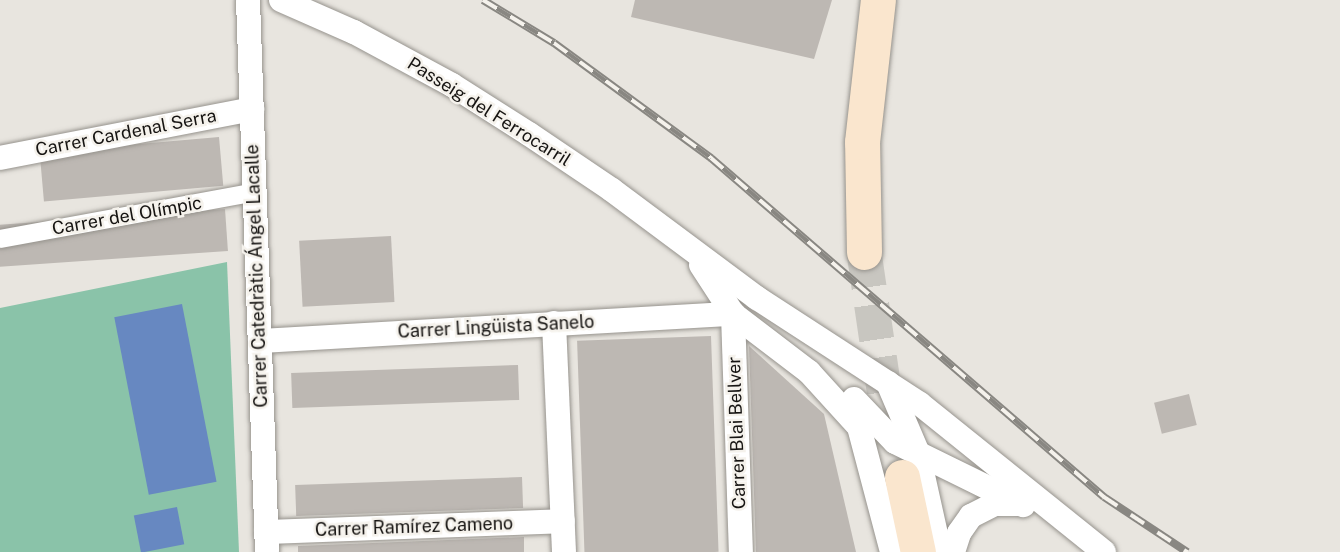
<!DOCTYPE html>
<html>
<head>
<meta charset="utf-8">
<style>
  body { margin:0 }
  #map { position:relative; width:1340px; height:552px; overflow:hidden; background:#e8e5df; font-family:"Public Sans",sans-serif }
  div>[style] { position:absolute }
  .green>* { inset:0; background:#8ac3a9 }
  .water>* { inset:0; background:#6788c1; transform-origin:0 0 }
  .building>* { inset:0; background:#bdb8b3; transform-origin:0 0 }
  .secondary-tunnel>* { height:35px; margin-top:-17.5px; transform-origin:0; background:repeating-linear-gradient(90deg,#c8c6c0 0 35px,transparent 0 53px) }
  .roads { filter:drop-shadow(0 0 2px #96938d) drop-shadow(0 0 2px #96938d) }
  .pedestrian>* { height:18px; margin:-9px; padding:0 9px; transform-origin:9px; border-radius:9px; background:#fff }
  .minor>* { height:24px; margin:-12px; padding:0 12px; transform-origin:12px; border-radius:12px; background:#fff }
  .secondary>* { height:35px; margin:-17.5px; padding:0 17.5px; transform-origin:17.5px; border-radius:17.5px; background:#fae6ce }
  .rail>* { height:8px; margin-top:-4px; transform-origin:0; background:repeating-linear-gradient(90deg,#f5f2ec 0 16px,#898782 0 32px); box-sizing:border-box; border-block:2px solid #898782 }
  span { translate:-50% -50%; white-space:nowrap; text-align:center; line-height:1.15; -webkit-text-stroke:5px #f5f2ec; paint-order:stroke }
  .street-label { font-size:18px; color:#161412 }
</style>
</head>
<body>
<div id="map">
  <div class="green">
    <div style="clip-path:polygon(227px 262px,239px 552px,0 552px,0 308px)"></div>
  </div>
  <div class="water">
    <div style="left:182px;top:304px;width:181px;height:69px;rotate:79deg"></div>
    <div style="left:177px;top:507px;width:38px;height:44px;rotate:79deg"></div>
  </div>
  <div class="building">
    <div style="clip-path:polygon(635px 0,832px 0,814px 59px,631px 17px)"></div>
    <div style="left:219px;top:137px;width:49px;height:180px;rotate:85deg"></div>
    <div style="left:225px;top:209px;width:42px;height:229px;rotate:86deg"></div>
    <div style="left:391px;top:236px;width:66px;height:92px;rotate:87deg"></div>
    <div style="left:711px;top:336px;width:216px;height:134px;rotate:88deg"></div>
    <div style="clip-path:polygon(749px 346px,824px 414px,856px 552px,756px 552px)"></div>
    <div style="left:518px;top:365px;width:35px;height:227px;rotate:88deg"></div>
    <div style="left:1189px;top:394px;width:32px;height:36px;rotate:76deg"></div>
    <div style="left:522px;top:477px;width:31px;height:227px;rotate:88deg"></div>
    <div style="clip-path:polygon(524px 537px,524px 552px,298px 552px,298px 546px)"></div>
  </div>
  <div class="secondary-tunnel">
    <div style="left:864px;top:252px;width:159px;rotate:81.7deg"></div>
  </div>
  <div class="roads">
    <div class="pedestrian">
      <div style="left:0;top:239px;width:259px;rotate:-10.4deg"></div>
    </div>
    <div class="minor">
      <div style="left:248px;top:0;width:552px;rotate:88.03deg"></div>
      <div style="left:281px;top:0;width:80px;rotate:23.7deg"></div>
      <div style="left:354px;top:32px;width:111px;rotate:28.4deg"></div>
      <div style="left:452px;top:85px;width:91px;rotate:32.5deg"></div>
      <div style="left:529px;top:134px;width:100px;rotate:34deg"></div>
      <div style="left:612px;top:190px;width:181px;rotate:36.7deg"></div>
      <div style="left:757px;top:298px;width:194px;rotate:33deg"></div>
      <div style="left:920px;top:404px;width:236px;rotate:38.8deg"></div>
      <div style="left:0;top:158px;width:257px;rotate:-11deg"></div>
      <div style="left:701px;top:265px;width:59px;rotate:56.9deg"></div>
      <div style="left:733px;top:314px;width:96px;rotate:37.3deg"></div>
      <div style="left:809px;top:372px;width:74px;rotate:47.7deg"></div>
      <div style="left:859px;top:427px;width:129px;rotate:75.2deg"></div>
      <div style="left:554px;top:323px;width:229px;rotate:87.5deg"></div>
      <div style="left:260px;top:341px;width:474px;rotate:-3.3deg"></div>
      <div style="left:733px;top:314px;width:238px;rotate:88.1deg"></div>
      <div style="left:888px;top:383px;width:76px;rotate:66.8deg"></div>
      <div style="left:918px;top:453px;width:101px;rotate:77.5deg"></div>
      <div style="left:854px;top:399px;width:59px;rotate:46.4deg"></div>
      <div style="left:895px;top:442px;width:143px;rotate:26.2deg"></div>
      <div style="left:266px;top:532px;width:297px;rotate:-2.1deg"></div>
      <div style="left:953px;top:552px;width:20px;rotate:-72deg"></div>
      <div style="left:959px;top:533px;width:21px;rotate:-55deg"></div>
      <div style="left:971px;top:516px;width:27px;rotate:-27deg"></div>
      <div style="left:995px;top:504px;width:25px"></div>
    </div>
    <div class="secondary">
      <div style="left:864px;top:252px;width:110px;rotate:-91deg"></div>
      <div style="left:862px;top:142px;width:143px;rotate:-83.6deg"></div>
      <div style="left:902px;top:477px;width:77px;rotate:78deg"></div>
    </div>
  </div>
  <div class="rail">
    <div style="left:483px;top:0;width:83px;rotate:31.2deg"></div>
    <div style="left:554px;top:43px;width:195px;rotate:36.2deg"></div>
    <div style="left:711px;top:158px;width:519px;rotate:40.78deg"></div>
    <div style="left:1104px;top:497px;width:100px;rotate:33.5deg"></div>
  </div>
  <div class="street-label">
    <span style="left:489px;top:112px;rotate:32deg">Passeig del Ferrocarril</span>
    <span style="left:126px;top:133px;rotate:-11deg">Carrer Cardenal Serra</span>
    <span style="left:127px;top:216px;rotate:-10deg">Carrer del Olímpic</span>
    <span style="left:257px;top:276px;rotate:-92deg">Carrer Catedràtic Ángel Lacalle</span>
    <span style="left:496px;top:327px;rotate:-3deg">Carrer Lingüista Sanelo</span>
    <span style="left:737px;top:433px;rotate:-92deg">Carrer Blai Bellver</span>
    <span style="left:414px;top:527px;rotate:-2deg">Carrer Ramírez Cameno</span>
  </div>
</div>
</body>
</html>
